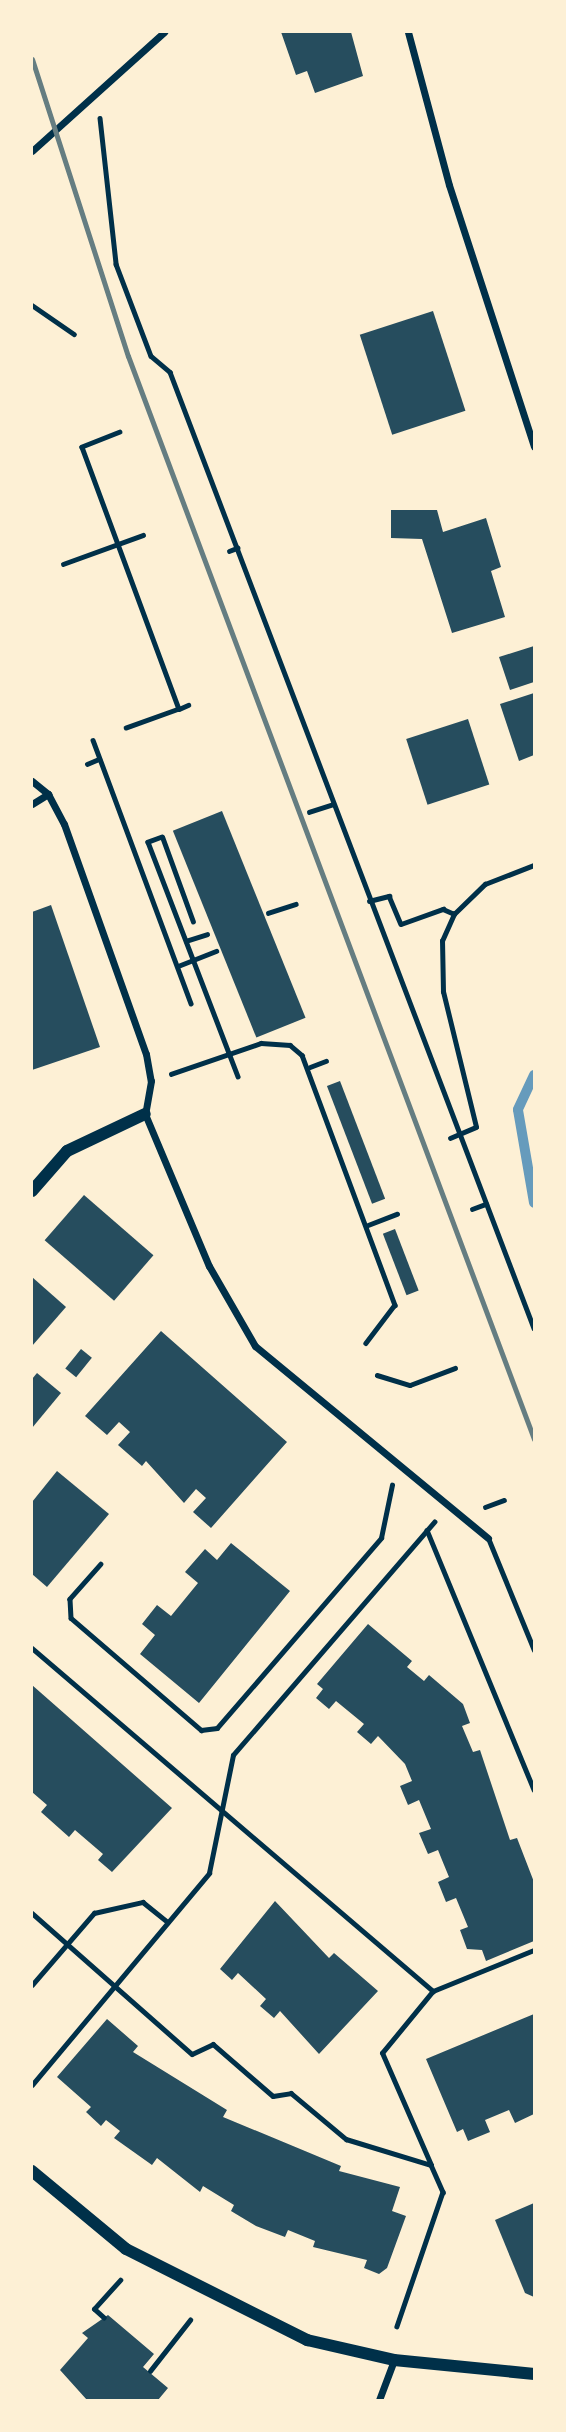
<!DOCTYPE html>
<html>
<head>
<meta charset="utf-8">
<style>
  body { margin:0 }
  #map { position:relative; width:566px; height:2432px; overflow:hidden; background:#fdf0d5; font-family:"Noto Sans",sans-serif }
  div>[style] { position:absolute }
  .stream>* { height:10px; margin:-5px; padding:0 5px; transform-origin:5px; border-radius:5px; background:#669bbc }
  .building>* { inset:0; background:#264d5e; transform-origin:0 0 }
  .path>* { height:4.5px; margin:-2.25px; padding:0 2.25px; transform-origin:2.25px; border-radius:2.25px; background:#003049 }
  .service>* { height:5px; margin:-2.5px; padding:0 2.5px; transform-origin:2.5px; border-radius:2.5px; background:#003049 }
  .minor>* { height:7px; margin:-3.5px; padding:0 3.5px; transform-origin:3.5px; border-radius:3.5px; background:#003049 }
  .tertiary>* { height:12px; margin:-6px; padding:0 6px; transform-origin:6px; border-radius:6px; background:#003049 }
  .rail>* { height:5px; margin:-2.5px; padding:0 2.5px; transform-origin:2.5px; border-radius:2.5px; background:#657d81 }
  span { translate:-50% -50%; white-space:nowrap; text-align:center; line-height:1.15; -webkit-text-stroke:5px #fdf0d5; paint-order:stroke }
  .frame { position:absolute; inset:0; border:33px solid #fdf0d5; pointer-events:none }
</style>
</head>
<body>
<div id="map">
  <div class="stream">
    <div style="left:534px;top:1075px;width:38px;rotate:115deg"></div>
    <div style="left:518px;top:1110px;width:94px;rotate:80.2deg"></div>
  </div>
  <div class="building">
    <div style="clip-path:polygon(281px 32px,351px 32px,363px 76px,315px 93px,307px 71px,296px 75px)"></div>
    <div style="left:433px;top:311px;width:105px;height:77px;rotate:72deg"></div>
    <div style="clip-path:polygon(391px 510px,437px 510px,443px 532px,486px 518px,501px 567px,491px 571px,505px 617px,452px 633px,422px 539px,391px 538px)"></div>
    <div style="clip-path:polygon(534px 646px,534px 682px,510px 690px,499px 657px)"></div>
    <div style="clip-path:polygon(534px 693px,534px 755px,519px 761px,500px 704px)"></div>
    <div style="left:468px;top:719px;width:69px;height:65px;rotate:72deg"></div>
    <div style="left:222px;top:811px;width:223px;height:53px;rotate:68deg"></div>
    <div style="clip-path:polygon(51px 905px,100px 1047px,32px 1070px,32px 912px)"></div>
    <div style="left:340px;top:1081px;width:126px;height:14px;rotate:69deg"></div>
    <div style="left:84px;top:1195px;width:92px;height:60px;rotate:41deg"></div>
    <div style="left:395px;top:1229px;width:66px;height:13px;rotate:69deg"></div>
    <div style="clip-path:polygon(32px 1277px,66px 1307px,32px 1346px)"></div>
    <div style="clip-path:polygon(161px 1331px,287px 1442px,211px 1528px,193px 1512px,206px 1498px,196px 1489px,184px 1503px,146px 1461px,142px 1466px,118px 1445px,130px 1432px,119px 1422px,107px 1435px,85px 1416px)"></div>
    <div style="left:81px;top:1349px;width:14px;height:25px;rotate:39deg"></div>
    <div style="clip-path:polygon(37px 1373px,61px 1393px,32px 1428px,32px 1379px)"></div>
    <div style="clip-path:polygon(57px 1471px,109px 1514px,47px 1587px,32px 1574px,32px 1502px)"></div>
    <div style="clip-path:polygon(231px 1543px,290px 1591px,199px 1703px,140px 1654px,155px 1635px,142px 1624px,157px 1605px,171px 1616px,198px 1583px,185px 1572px,205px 1549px,217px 1560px)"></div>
    <div style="clip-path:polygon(368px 1624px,412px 1661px,407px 1667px,424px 1681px,429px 1675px,463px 1704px,470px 1723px,462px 1726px,473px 1752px,480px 1750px,510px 1840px,517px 1838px,534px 1882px,534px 1941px,486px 1961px,482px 1950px,467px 1949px,460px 1930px,468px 1927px,456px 1898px,446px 1902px,438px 1882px,449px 1877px,442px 1860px,438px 1850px,428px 1854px,419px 1833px,431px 1829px,419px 1800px,408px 1805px,400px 1786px,412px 1781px,405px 1764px,378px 1736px,371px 1744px,357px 1732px,364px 1724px,336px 1701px,329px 1709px,316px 1698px,323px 1689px,317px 1684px)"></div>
    <div style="clip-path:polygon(32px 1685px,172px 1808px,112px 1872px,98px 1860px,103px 1854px,75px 1830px,69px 1837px,41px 1812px,47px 1805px,32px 1792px)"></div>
    <div style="clip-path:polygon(275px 1901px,329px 1958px,334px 1953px,378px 1991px,319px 2054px,280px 2011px,274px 2018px,260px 2006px,266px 1999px,238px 1973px,232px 1980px,220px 1969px)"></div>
    <div style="clip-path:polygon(534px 2014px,534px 2114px,515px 2123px,509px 2110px,485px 2120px,490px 2132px,468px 2141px,463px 2129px,457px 2132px,426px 2059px)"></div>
    <div style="clip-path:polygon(107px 2019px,138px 2046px,133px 2052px,227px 2110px,223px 2117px,341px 2166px,339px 2171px,400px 2187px,392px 2211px,406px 2216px,387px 2268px,379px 2274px,364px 2268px,367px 2260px,313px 2247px,315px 2241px,288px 2230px,285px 2237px,256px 2226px,231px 2211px,234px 2205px,203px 2186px,200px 2192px,157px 2158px,152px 2165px,114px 2138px,120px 2131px,106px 2120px,101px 2126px,86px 2112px,91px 2107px,57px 2077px)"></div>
    <div style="clip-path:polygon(534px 2203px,534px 2297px,525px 2293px,495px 2220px)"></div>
    <div style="clip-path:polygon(108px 2315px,154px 2354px,143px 2367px,168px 2388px,158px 2400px,87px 2400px,60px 2370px,88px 2338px,82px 2333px)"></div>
  </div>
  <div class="path">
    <div style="left:100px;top:118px;width:147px;rotate:83.7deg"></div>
    <div style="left:116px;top:264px;width:98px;rotate:69.2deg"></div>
    <div style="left:151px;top:356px;width:25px;rotate:40deg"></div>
    <div style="left:170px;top:372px;width:1023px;rotate:69.16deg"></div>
    <div style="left:32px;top:305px;width:51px;rotate:34.6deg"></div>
    <div style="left:120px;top:432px;width:41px;rotate:158.5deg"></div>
    <div style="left:82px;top:447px;width:279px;rotate:69.7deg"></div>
    <div style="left:179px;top:709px;width:56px;rotate:160.3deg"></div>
    <div style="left:229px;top:551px;width:9px;rotate:-21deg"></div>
    <div style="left:63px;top:564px;width:85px;rotate:-19.9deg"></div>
    <div style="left:179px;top:709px;width:10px;rotate:-24deg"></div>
    <div style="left:93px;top:740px;width:281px;rotate:69.6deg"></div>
    <div style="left:87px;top:764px;width:13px;rotate:-23deg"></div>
    <div style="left:309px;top:812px;width:25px;rotate:-18deg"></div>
    <div style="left:369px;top:901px;width:21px;rotate:-14deg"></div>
    <div style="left:389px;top:896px;width:30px;rotate:67deg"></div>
    <div style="left:401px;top:924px;width:45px;rotate:-19.7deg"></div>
    <div style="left:443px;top:909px;width:12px;rotate:24deg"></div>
    <div style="left:268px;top:913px;width:29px;rotate:-18deg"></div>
    <div style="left:193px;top:922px;width:90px;rotate:-110deg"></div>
    <div style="left:162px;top:837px;width:15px;rotate:160deg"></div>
    <div style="left:148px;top:842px;width:251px;rotate:69deg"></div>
    <div style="left:186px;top:941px;width:22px;rotate:-18deg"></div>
    <div style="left:178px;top:966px;width:41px;rotate:-21.5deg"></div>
    <div style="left:310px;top:1067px;width:17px;rotate:-21deg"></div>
    <div style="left:171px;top:1074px;width:95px;rotate:-19deg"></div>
    <div style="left:261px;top:1043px;width:29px;rotate:4deg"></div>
    <div style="left:290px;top:1045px;width:16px;rotate:40deg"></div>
    <div style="left:302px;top:1055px;width:267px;rotate:69.6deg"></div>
    <div style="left:395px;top:1305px;width:48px;rotate:127.3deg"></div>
    <div style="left:450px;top:1138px;width:28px;rotate:-23deg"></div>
    <div style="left:476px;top:1127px;width:139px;rotate:-103.7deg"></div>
    <div style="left:443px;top:992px;width:51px;rotate:-91.1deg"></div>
    <div style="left:442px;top:941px;width:30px;rotate:-66deg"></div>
    <div style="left:454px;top:914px;width:43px;rotate:-44.1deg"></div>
    <div style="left:485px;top:884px;width:53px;rotate:-21.2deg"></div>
    <div style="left:472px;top:1209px;width:15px;rotate:-20deg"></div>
    <div style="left:368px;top:1225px;width:31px;rotate:-21deg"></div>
    <div style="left:377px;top:1375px;width:34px;rotate:17deg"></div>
    <div style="left:410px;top:1385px;width:48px;rotate:-20.7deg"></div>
    <div style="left:485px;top:1507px;width:20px;rotate:-20deg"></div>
    <div style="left:427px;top:1530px;width:281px;rotate:67.6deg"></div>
    <div style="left:101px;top:1564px;width:47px;rotate:131.5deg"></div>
    <div style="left:70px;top:1599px;width:19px;rotate:87deg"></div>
    <div style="left:71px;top:1618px;width:172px;rotate:40.7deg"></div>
    <div style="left:201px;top:1730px;width:16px;rotate:-7deg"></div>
    <div style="left:217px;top:1728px;width:251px;rotate:-49.2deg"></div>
    <div style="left:381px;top:1538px;width:54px;rotate:-78.3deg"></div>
    <div style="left:32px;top:1648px;width:528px;rotate:40.54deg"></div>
    <div style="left:32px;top:1913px;width:213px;rotate:41.4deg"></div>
    <div style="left:192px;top:2054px;width:23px;rotate:-25deg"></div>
    <div style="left:213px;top:2044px;width:79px;rotate:40.9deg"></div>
    <div style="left:273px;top:2096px;width:18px;rotate:-9deg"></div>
    <div style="left:291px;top:2093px;width:72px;rotate:39.9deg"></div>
    <div style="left:346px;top:2139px;width:89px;rotate:17deg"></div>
    <div style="left:431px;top:2165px;width:30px;rotate:66deg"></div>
    <div style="left:443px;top:2192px;width:142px;rotate:108.9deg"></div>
    <div style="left:32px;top:1985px;width:95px;rotate:-49.3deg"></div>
    <div style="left:94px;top:1913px;width:50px;rotate:-12.7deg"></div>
    <div style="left:143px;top:1902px;width:32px;rotate:39deg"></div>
    <div style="left:32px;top:2085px;width:276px;rotate:-50.1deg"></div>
    <div style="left:209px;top:1873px;width:120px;rotate:-78.5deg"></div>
    <div style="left:233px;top:1755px;width:308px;rotate:-49.2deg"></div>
    <div style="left:431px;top:2165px;width:122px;rotate:-113.6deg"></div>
    <div style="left:382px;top:2053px;width:80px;rotate:-50.6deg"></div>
    <div style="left:433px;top:1991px;width:109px;rotate:-22.1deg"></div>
    <div style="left:104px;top:2318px;width:13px;rotate:-138deg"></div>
    <div style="left:94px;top:2309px;width:39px;rotate:-48deg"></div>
    <div style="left:150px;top:2371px;width:65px;rotate:-51.9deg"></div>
  </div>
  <div class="service">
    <div style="left:488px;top:1538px;width:121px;rotate:67.7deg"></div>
  </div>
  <div class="minor">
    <div style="left:408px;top:32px;width:158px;rotate:75deg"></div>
    <div style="left:449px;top:185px;width:275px;rotate:72deg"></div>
    <div style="left:32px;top:151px;width:178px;rotate:-42deg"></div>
    <div style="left:32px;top:781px;width:21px;rotate:39deg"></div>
    <div style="left:48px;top:794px;width:34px;rotate:62deg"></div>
    <div style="left:64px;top:824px;width:244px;rotate:70.4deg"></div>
    <div style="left:146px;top:1054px;width:27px;rotate:80deg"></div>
    <div style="left:151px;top:1081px;width:34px;rotate:100deg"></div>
    <div style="left:145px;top:1114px;width:165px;rotate:67.2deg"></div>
    <div style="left:209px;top:1266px;width:92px;rotate:60.1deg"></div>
    <div style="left:255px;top:1346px;width:302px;rotate:39.5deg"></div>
    <div style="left:32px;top:804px;width:19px;rotate:-32deg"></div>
    <div style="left:379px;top:2400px;width:43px;rotate:-69.4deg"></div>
  </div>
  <div class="tertiary">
    <div style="left:32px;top:1191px;width:53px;rotate:-48.8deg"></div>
    <div style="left:67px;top:1151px;width:86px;rotate:-25.4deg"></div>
    <div style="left:32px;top:2171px;width:122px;rotate:39.7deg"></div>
    <div style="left:126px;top:2249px;width:203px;rotate:26.7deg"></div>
    <div style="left:307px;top:2340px;width:89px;rotate:12.9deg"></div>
    <div style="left:394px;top:2360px;width:141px;rotate:5.7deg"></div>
  </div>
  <div class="rail">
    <div style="left:32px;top:59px;width:312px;rotate:72.1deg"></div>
    <div style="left:128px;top:356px;width:1157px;rotate:69.45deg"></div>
  </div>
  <div class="frame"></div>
</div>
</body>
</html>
